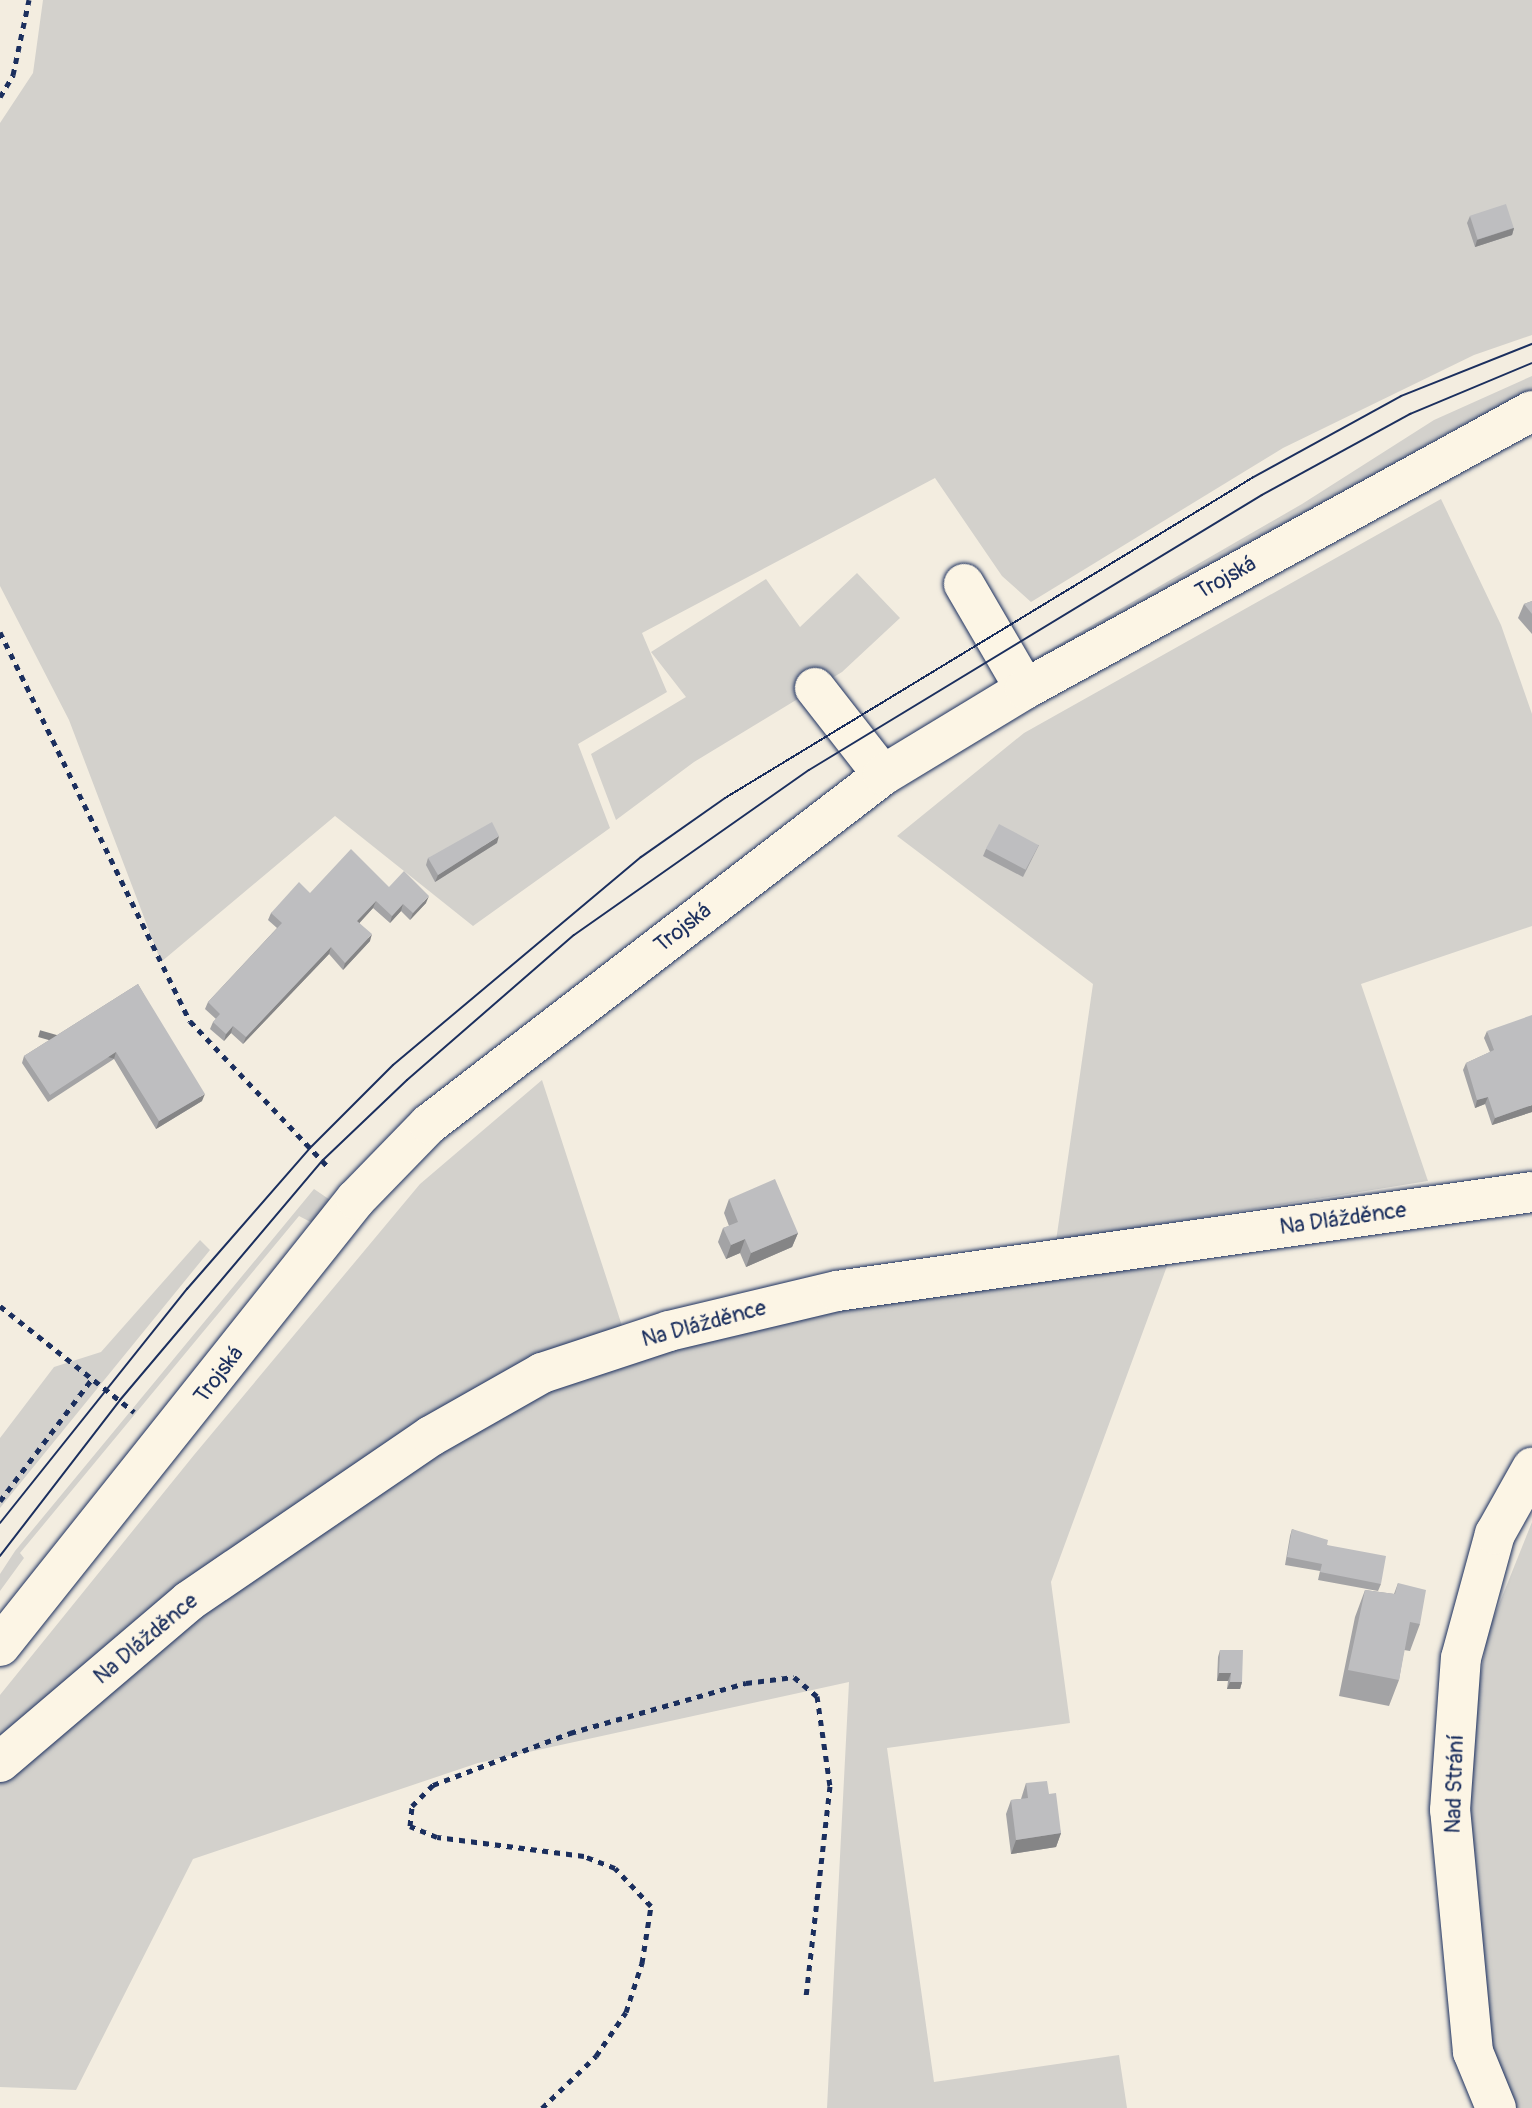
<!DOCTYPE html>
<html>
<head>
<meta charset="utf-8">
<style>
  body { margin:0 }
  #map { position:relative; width:1532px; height:2108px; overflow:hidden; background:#f3ede0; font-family:Pangolin,sans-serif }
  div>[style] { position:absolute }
  .green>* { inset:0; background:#d3d1cc }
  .path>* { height:5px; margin-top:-2.5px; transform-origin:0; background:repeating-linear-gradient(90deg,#1b2f5e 0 6px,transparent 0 12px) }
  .roads { filter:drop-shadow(0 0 2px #1b2f5e) drop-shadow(0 0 2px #1b2f5e) }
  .minor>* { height:40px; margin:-20px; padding:0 20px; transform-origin:20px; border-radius:20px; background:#fcf5e5 }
  .tram>* { height:2px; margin:-1px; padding:0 1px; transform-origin:1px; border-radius:1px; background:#1b2f5e }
  .wall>* { inset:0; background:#a3a3a5 }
  .shaded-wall>* { inset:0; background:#858586; transform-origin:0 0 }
  .building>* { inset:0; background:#bebec0; transform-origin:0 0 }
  span { translate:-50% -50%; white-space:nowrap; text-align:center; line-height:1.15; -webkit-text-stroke:7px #fcf5e5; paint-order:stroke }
  .street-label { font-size:22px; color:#1b2f5e }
</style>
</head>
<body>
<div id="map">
  <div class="green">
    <div style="clip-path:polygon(43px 0,1532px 0,1532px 335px,1474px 355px,1283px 448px,1031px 602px,1002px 576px,935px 478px,642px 633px,667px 692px,578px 744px,610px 828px,473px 926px,335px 816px,161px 962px,69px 720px,0 586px,0 123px,33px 73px)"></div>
    <div style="clip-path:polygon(1532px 376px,1532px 393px,1463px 425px,1051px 655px,1037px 657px,1302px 504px,1434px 420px)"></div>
    <div style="clip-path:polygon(1441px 499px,1501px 625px,1532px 714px,1532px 926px,1361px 984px,1428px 1181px,1056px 1241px,1093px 984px,897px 836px,1024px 733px)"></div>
    <div style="clip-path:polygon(857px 573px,900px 618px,842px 672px,694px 762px,616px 820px,591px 754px,686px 697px,651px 652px,766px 579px,800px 627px)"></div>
    <div style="clip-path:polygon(542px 1080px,625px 1335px,520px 1374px,0 1744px,0 1695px,194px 1455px,420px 1184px)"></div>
    <div style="clip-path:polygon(314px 1189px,339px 1206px,322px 1228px,299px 1216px,20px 1553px,24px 1558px,0 1591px,0 1574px,15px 1551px)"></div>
    <div style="clip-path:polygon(200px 1240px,210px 1250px,0 1508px,0 1438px,54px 1367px,101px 1352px)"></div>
    <div style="clip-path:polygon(1174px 1247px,1051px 1582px,1070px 1723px,887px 1748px,934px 2082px,1119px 2055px,1127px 2108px,827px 2108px,849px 1682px,478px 1763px,193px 1859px,76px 2090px,0 2087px,0 1770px,309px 1533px,539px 1394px,678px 1344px,850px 1303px)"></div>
    <div style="clip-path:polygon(1532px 1522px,1532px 2108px,1515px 2108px,1480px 2021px,1462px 1786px,1488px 1632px)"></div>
  </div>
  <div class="path">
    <div style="left:0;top:97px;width:26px;rotate:-59deg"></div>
    <div style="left:13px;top:75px;width:77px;rotate:-78deg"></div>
    <div style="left:0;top:632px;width:433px;rotate:64deg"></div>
    <div style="left:190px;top:1021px;width:202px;rotate:46.6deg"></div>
    <div style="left:0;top:1306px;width:171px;rotate:38.3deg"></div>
    <div style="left:0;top:1501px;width:153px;rotate:-53deg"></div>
    <div style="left:542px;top:2108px;width:75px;rotate:-43.9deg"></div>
    <div style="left:596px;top:2056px;width:53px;rotate:-55.7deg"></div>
    <div style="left:626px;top:2012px;width:52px;rotate:-71.9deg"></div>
    <div style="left:642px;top:1963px;width:58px;rotate:-81deg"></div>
    <div style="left:651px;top:1906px;width:52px;rotate:-133.5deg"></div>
    <div style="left:615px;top:1868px;width:33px;rotate:-159deg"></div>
    <div style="left:584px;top:1856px;width:148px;rotate:-172.6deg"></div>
    <div style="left:437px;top:1837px;width:29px;rotate:-158deg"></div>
    <div style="left:410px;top:1826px;width:20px;rotate:-84deg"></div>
    <div style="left:412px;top:1806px;width:30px;rotate:-45deg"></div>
    <div style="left:433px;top:1785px;width:147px;rotate:-20.8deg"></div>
    <div style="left:570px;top:1733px;width:183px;rotate:-15.9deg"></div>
    <div style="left:746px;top:1683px;width:48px;rotate:-7.1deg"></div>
    <div style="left:794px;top:1677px;width:30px;rotate:40deg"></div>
    <div style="left:817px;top:1696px;width:91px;rotate:81.8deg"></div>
    <div style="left:830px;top:1786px;width:212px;rotate:96.5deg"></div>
  </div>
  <div class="roads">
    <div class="minor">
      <div style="left:964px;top:584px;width:121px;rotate:59.8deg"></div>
      <div style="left:815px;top:688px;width:110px;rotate:52deg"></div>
      <div style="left:0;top:1646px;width:571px;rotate:-51.47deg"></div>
      <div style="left:356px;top:1199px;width:105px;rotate:-45.8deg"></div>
      <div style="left:429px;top:1124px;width:573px;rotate:-37.55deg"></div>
      <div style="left:883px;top:775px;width:166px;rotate:-31.2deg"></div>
      <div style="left:1025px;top:689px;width:578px;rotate:-28.74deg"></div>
      <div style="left:0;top:1762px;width:248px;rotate:-40.4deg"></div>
      <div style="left:189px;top:1601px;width:293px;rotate:-34.3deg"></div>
      <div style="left:431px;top:1436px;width:128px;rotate:-29.6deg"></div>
      <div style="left:542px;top:1373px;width:134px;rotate:-18.3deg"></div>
      <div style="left:669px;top:1331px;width:173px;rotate:-13.4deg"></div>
      <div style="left:837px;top:1291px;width:702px;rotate:-8.11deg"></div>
      <div style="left:1496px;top:2108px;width:61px;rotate:-112.3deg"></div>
      <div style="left:1473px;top:2052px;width:243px;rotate:-95.4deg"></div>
      <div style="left:1450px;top:1810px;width:152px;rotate:-85.9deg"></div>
      <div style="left:1461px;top:1658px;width:129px;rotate:-74.7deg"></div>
      <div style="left:1495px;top:1534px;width:76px;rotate:-60.7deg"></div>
    </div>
  </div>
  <div class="tram">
    <div style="left:0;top:1523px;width:300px;rotate:-51.4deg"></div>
    <div style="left:187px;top:1289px;width:187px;rotate:-48.9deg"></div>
    <div style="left:310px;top:1148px;width:117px;rotate:-45deg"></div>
    <div style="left:393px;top:1065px;width:324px;rotate:-40deg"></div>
    <div style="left:641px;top:857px;width:103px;rotate:-35.1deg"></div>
    <div style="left:725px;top:798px;width:617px;rotate:-31.27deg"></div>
    <div style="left:1252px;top:478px;width:170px;rotate:-28.8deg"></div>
    <div style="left:1401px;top:396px;width:141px;rotate:-21.7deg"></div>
    <div style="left:0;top:1556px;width:197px;rotate:-52.4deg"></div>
    <div style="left:120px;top:1400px;width:314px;rotate:-49.8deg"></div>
    <div style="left:323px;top:1160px;width:116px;rotate:-43.6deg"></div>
    <div style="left:407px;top:1080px;width:221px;rotate:-41deg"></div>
    <div style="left:574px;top:935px;width:287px;rotate:-35.1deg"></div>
    <div style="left:809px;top:770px;width:530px;rotate:-31.26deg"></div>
    <div style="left:1262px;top:495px;width:169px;rotate:-28.7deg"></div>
    <div style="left:1410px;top:414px;width:132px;rotate:-22.7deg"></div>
  </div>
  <div class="wall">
    <div style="clip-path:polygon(1470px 216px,1514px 228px,1512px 235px,1475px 247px,1467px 223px)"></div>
    <div style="clip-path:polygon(1532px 601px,1532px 634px,1518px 618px,1524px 604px)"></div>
    <div style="clip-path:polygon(497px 843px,435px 882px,426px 865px,428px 858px)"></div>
    <div style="clip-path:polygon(1039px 845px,1023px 877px,983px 856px,986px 849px)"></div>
    <div style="clip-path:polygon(389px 887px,426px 903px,410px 920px,401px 911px,390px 923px,373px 908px,359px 923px,370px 941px,343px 970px,329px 954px,243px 1044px,231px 1033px,224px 1041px,210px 1029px,213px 1022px,216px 1019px,205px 1009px,208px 1002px,277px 928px,268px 920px,271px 913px,310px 893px)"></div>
    <div style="clip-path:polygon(138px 984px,202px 1101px,156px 1129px,114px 1059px,48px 1102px,22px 1063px,24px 1056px)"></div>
    <div style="clip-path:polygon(1487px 1031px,1532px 1112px,1492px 1125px,1485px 1104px,1475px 1108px,1463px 1070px,1466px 1063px,1490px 1052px,1484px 1038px)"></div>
    <div style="clip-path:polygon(729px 1199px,798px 1233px,792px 1247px,746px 1267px,740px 1253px,726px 1259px,718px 1242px,723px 1228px,729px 1226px,724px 1213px)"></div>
    <div style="clip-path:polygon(1292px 1529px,1327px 1545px,1381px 1584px,1378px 1591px,1318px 1580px,1320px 1571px,1285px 1565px,1290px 1536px)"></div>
    <div style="clip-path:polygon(1398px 1583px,1420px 1624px,1410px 1651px,1404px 1650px,1399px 1680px,1389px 1706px,1339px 1696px,1355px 1617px,1365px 1590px,1394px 1594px)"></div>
    <div style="clip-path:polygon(1220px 1650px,1242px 1682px,1240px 1689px,1227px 1689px,1228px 1681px,1217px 1681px,1218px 1657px)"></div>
    <div style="clip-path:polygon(1026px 1783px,1049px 1794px,1061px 1833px,1056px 1847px,1011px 1854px,1006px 1814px,1011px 1800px,1021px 1799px)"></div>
  </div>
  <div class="shaded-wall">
    <div style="clip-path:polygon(1514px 228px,1512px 235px,1475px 247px,1477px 240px)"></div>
    <div style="clip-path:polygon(499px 836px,497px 843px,435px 882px,438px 875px)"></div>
    <div style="clip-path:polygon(429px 896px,426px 903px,410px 920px,413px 913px)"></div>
    <div style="clip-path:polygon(376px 901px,373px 908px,355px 928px,357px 921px)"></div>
    <div style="clip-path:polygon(403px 904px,401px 911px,390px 923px,392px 916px)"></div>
    <div style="clip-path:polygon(372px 934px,370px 941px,343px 970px,345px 963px)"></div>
    <div style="clip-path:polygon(331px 947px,329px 954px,243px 1044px,246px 1037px)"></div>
    <div style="clip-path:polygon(233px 1026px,231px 1033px,224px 1041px,226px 1034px)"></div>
    <div style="left:116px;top:1052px;width:7px;height:79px;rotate:106deg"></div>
    <div style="clip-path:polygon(205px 1094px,202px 1101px,156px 1129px,159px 1121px)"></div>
    <div style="clip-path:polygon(1488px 1097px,1485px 1104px,1475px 1108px,1477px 1100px)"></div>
    <div style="clip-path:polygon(1532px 1105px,1532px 1112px,1492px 1125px,1495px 1118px)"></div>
    <div style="clip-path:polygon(798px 1233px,792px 1247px,746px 1267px,751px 1253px)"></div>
    <div style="clip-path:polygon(745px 1239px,740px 1253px,726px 1259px,731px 1245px)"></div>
    <div style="clip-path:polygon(1219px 1673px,1231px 1673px,1228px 1681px,1217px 1681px)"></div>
    <div style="clip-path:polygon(1230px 1682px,1242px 1682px,1240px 1689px,1227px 1689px)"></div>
    <div style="clip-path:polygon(1061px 1833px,1056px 1847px,1011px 1854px,1016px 1840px)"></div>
  </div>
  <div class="building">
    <div style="left:1506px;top:204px;width:25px;height:38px;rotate:72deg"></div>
    <div style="clip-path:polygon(1532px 601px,1532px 614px,1524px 604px)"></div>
    <div style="clip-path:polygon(492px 822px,499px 836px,438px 875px,428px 858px)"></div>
    <div style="left:999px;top:824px;width:45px;height:28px;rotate:28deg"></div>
    <div style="clip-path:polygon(351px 849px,389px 887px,404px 871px,429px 896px,413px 913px,403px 904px,392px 916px,376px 901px,357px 921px,372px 934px,345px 963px,331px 947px,246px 1037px,233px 1026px,226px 1034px,213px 1022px,220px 1014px,208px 1002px,282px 923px,271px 913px,299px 882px,310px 893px)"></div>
    <div style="clip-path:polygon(138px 984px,205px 1094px,159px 1121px,116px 1052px,50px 1095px,24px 1056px)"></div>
    <div style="clip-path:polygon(1532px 1015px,1532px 1105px,1495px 1118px,1488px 1097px,1477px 1100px,1466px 1063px,1494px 1050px,1487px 1031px)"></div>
    <div style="clip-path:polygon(775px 1179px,798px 1233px,751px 1253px,745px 1239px,731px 1245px,723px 1228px,738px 1222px,729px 1199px)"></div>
    <div style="clip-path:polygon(1292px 1529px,1328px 1540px,1327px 1545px,1386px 1556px,1381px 1584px,1320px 1572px,1322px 1564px,1287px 1557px)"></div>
    <div style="clip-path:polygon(1398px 1583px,1426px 1590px,1420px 1624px,1410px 1622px,1399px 1680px,1348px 1670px,1365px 1590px,1395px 1594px)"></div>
    <div style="clip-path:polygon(1220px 1650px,1243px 1650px,1242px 1682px,1230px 1682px,1231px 1673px,1219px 1673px)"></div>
    <div style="clip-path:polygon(1047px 1781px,1049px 1794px,1056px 1793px,1061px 1833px,1016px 1840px,1011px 1800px,1028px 1798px,1026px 1783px)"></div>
  </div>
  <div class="street-label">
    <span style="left:1226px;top:578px;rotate:-29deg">Trojská</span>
    <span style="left:683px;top:928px;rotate:-38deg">Trojská</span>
    <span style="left:1343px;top:1219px;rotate:-8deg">Na Dlážděnce</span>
    <span style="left:704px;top:1324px;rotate:-15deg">Na Dlážděnce</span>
    <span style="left:219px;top:1375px;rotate:-52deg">Trojská</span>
    <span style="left:146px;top:1639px;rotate:-40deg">Na Dlážděnce</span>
    <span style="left:1455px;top:1784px;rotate:-88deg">Nad Strání</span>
  </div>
</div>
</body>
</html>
